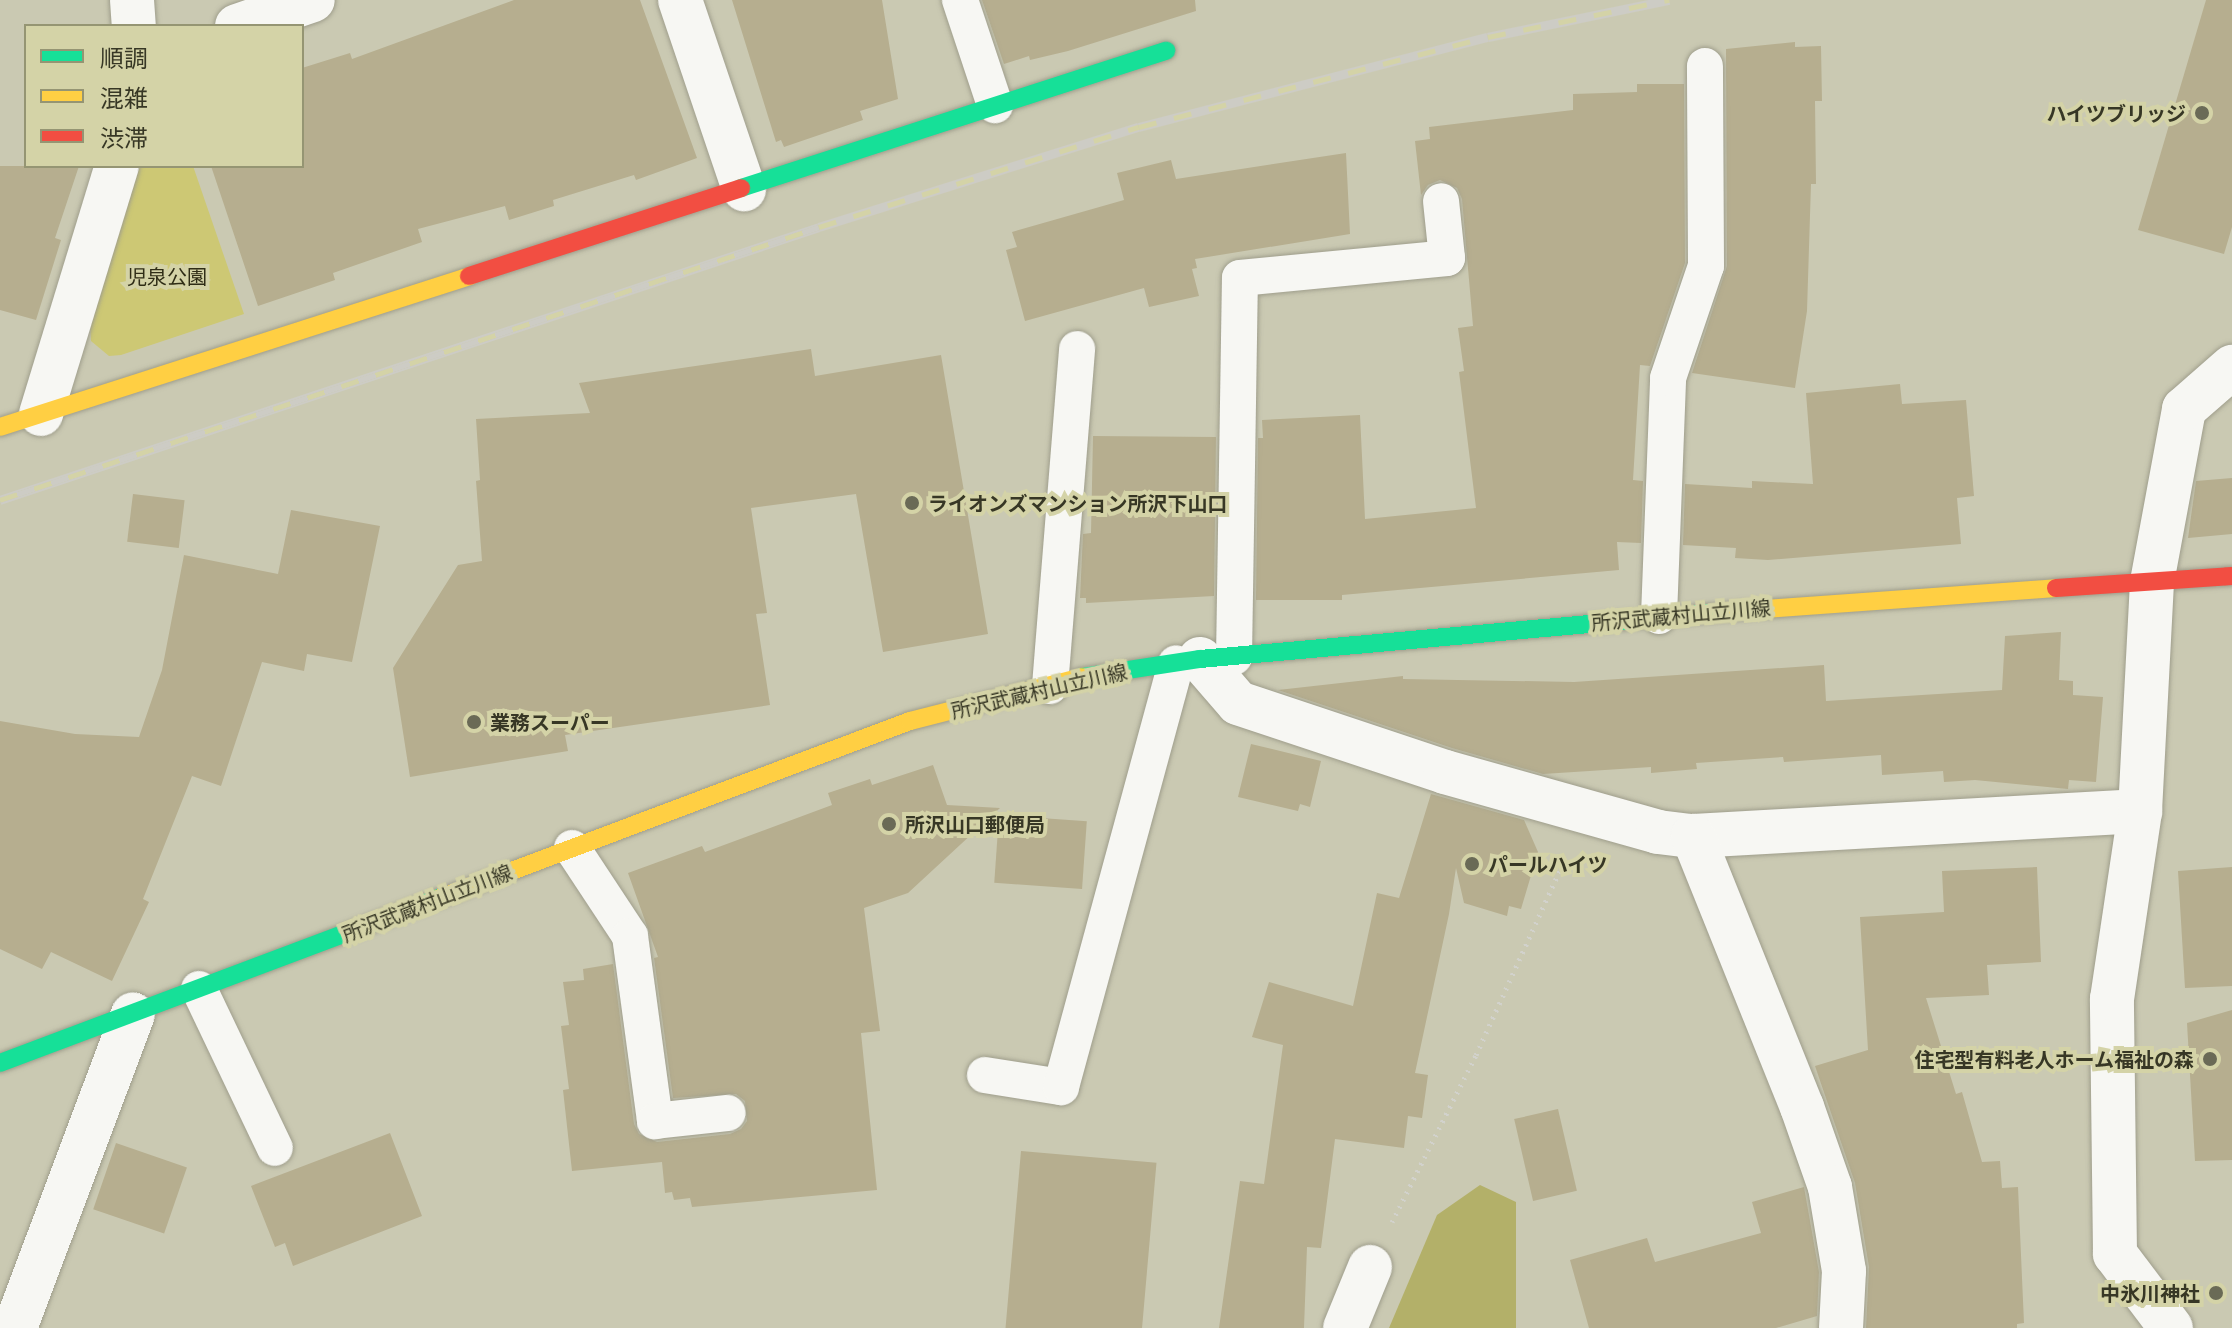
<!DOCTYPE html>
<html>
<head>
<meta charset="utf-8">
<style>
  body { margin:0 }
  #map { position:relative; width:2232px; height:1328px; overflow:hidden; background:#cac9b2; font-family:Ubuntu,"Noto Sans JP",sans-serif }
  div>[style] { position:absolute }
  .green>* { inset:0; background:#cdc874 }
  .forest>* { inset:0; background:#b3b069 }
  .building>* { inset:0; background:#b6ae8f; transform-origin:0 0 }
  .path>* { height:5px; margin-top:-2.5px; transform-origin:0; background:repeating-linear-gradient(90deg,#d2d2cc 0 2px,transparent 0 8px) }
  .roads { filter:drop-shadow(0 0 2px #9f9e8c) drop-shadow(0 0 2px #9f9e8c) }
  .lane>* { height:36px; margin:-18px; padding:0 18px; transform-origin:18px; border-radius:18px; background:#f7f7f3 }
  .street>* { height:44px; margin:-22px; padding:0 22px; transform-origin:22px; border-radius:22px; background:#f7f7f3 }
  .fast>* { height:18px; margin:-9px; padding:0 9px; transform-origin:9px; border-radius:9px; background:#16e098 }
  .slow>* { height:18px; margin:-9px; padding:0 9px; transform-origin:9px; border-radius:9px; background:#ffcf43 }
  .jam>* { height:18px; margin:-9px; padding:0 9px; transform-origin:9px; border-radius:9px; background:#f24e42 }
  .rail>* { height:9px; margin-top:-4.5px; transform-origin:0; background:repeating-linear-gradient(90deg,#d4d3a7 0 18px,#cdccc5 0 36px); box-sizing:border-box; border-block:2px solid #cdccc5 }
  .dots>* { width:22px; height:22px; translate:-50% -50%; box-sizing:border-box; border:4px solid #d4d3a7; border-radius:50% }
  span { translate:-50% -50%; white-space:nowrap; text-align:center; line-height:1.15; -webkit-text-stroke:8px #d4d3a7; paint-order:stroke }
  .poi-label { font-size:20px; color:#373725; font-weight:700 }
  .right { translate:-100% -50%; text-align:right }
  .left { translate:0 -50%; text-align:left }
  .park-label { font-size:20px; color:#2f2d16 }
  .street-label { font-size:20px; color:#373725 }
  .legend { position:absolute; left:24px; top:24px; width:280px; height:144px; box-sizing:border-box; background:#d4d3a7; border:2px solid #959573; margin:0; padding:10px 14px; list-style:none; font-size:24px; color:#373725 }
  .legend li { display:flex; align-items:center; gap:16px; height:40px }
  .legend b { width:40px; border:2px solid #959573 }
</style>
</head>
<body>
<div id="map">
  <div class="green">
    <div style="clip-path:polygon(140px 166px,193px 166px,244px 314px,121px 355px,109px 356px,91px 341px,90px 322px)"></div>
  </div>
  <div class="forest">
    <div style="clip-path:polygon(1480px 1185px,1516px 1202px,1516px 1328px,1389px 1328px,1437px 1215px)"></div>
  </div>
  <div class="building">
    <div style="clip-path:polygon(514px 0,640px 0,697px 158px,636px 180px,634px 175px,553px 200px,554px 206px,509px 220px,505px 206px,418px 229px,422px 242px,333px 273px,335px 280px,258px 306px,211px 166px,302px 166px,302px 68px,350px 53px,352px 59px)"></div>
    <div style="clip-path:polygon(732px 0,882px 0,898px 99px,860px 111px,863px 120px,784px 147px,781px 140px,776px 142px)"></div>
    <div style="clip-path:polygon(982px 0,1195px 0,1196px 11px,1068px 51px,1030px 60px,1029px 56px,1004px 64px)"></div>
    <div style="clip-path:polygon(2206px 0,2232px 0,2232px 227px,2224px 254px,2138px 230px)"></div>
    <div style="clip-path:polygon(1795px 42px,1795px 47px,1821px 46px,1822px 101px,1815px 101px,1816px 184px,1811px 184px,1807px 311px,1795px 388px,1692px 373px,1727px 266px,1726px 49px)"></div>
    <div style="clip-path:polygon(1637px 84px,1684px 84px,1685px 263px,1650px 366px,1640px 365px,1633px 480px,1643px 481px,1641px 543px,1617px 542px,1619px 570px,1342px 595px,1342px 600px,1256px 600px,1258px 438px,1263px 438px,1262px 420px,1360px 415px,1365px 519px,1476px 508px,1459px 372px,1464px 371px,1458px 328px,1473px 326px,1462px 199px,1457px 188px,1440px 180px,1428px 185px,1421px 195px,1415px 141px,1430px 139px,1429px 127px,1573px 110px,1573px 94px,1637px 92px)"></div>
    <div style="clip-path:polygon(1346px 153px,1350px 234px,1195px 259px,1197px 268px,1192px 269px,1199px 296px,1149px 307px,1144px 288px,1025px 321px,1006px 250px,1017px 247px,1012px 232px,1124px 200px,1117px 173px,1171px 160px,1176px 179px)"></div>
    <div style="clip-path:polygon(0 166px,79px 166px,55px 238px,61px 240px,36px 320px,0 310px)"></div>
    <div style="clip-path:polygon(811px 349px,815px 376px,941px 355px,988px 634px,883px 652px,856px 494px,751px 508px,767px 613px,756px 614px,770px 705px,565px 735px,568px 751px,410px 777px,393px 668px,458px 565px,482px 561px,476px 481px,480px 480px,476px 419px,590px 413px,579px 383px)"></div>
    <div style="clip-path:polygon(1900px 384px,1902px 404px,1966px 400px,1974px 496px,1957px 498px,1961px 544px,1768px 560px,1735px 558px,1736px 548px,1683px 545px,1685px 484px,1752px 488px,1752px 481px,1813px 484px,1806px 393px)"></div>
    <div style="clip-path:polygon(1093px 436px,1216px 437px,1214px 596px,1086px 603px,1086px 598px,1080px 598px,1083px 534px,1091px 533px)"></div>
    <div style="clip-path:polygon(2232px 478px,2232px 534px,2188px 538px,2196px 481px)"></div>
    <div style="left:133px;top:494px;width:52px;height:48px;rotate:7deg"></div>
    <div style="clip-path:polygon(291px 510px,380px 526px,352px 662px,307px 654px,304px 671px,262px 662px,221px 786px,192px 776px,143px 899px,149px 902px,112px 981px,51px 952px,42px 969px,0 949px,0 721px,75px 734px,139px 737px,162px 670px,184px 555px,278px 574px)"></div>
    <div style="clip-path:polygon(2061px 632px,2059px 680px,2073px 681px,2073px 695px,2103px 697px,2096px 782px,2069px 780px,2068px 789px,1975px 780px,1944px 782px,1943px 771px,1882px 775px,1881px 755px,1784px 762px,1783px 757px,1696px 763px,1697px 769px,1651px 773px,1651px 767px,1543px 774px,1452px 748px,1278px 690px,1403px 676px,1403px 679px,1574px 682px,1824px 665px,1826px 701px,2002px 690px,2005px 636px)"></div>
    <div style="clip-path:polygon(1251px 744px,1321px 761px,1310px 807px,1300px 804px,1298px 811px,1238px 797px)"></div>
    <div style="clip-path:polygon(933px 765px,947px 805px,1000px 808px,908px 893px,864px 908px,880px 1031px,861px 1033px,877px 1190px,692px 1207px,690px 1198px,674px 1200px,672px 1192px,665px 1193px,662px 1162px,572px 1171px,563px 1090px,569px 1089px,561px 1026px,569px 1025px,563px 982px,584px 980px,583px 969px,613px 964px,634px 1124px,639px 1134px,657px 1142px,730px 1134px,741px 1129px,747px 1121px,745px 1101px,736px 1094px,673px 1098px,654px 958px,658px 957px,628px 873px,702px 846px,705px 852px,832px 805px,828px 793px,870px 779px,872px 785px)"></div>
    <div style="clip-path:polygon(1431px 794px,1524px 820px,1538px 852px,1521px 909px,1509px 906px,1507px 916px,1464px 903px,1456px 868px,1449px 914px,1415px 1073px,1428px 1075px,1422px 1118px,1408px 1116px,1404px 1148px,1335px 1139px,1321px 1248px,1307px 1247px,1304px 1328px,1219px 1328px,1240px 1181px,1264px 1184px,1283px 1045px,1252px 1037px,1269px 982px,1353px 1006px,1377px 893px,1399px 898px)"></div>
    <div style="left:999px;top:815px;width:88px;height:68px;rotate:4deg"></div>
    <div style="clip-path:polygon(2037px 867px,2041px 962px,1987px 965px,1989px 995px,1926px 998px,1956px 1094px,1962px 1092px,1982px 1162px,2000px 1161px,2002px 1188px,2018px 1187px,2024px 1323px,2017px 1324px,2017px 1328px,1866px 1328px,1869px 1267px,1855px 1183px,1815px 1066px,1868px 1050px,1860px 917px,1944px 912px,1942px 871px)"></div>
    <div style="clip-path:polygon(2232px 867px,2232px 986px,2185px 988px,2178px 871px)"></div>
    <div style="clip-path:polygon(2232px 1010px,2232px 1160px,2195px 1161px,2187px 1023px)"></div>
    <div style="left:1558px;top:1109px;width:84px;height:45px;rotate:77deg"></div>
    <div style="clip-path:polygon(390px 1133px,422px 1216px,293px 1266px,285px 1243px,275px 1247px,251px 1186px)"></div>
    <div style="left:116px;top:1143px;width:75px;height:70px;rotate:19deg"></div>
    <div style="left:1021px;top:1151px;width:136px;height:178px;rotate:5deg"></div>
    <div style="clip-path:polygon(1804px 1187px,1819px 1272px,1817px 1316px,1776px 1328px,1589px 1328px,1570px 1260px,1647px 1238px,1655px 1262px,1761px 1233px,1752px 1202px)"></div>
  </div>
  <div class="path">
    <div style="left:1392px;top:1222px;width:187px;rotate:-63.3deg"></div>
    <div style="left:1476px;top:1055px;width:215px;rotate:-65.6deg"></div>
  </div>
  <div class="roads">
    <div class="lane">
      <div style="left:960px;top:0;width:111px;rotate:71.6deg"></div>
      <div style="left:1659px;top:616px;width:238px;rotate:-87.8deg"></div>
      <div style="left:1668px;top:378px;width:118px;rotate:-71.3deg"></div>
      <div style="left:1706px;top:266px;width:200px;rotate:-90.3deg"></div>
      <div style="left:1234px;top:657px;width:379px;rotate:-89.1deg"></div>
      <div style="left:1240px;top:278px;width:208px;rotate:-5.5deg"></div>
      <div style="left:1447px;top:258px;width:57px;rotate:-96deg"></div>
      <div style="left:1050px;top:686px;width:338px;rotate:-85.4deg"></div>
      <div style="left:572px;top:848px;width:105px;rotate:56.6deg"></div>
      <div style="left:630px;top:936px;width:187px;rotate:82.3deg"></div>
      <div style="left:655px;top:1121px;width:73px;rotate:-6.3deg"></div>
      <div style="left:199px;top:989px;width:176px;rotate:64.5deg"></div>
      <div style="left:985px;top:1075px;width:77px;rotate:9deg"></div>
      <div style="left:1061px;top:1087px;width:439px;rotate:-74.8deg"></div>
    </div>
    <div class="street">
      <div style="left:132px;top:0;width:26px;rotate:86deg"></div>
      <div style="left:680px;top:0;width:200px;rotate:71.3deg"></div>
      <div style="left:237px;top:26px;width:80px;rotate:-18.9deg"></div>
      <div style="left:41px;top:414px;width:259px;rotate:-73deg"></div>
      <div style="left:1200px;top:659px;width:58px;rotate:49.2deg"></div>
      <div style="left:1238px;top:703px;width:218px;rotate:18.4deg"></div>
      <div style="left:1445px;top:772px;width:221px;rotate:15.7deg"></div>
      <div style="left:1658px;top:832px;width:35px;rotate:7deg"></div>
      <div style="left:1693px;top:836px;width:448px;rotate:-3.2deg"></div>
      <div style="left:1693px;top:836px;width:292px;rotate:68.1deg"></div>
      <div style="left:1802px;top:1107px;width:85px;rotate:70.7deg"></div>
      <div style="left:1830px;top:1187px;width:85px;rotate:80.5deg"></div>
      <div style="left:1844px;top:1271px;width:57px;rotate:93deg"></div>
      <div style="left:15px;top:1328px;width:335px;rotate:-69.4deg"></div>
      <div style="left:1345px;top:1328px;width:66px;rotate:-67.7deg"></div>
      <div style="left:2171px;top:1328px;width:93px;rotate:-127.1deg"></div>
      <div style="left:2115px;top:1254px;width:255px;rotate:-90.7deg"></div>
      <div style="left:2112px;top:999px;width:190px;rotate:-81.5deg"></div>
      <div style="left:2140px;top:811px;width:229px;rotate:-87deg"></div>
      <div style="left:2152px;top:582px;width:176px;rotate:-79.5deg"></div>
      <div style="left:2184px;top:409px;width:64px;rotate:-41.2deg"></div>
    </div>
    <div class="fast">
      <div style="left:741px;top:188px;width:447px;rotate:-17.9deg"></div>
      <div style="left:1082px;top:677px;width:119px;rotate:-8.7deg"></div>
      <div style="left:1200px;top:659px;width:525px;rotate:-5.14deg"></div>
      <div style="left:0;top:1063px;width:470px;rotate:-20.6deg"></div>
    </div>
    <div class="slow">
      <div style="left:0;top:427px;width:493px;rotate:-17.8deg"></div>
      <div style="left:1723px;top:612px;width:334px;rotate:-4.1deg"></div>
      <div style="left:440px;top:898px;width:502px;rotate:-20.64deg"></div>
      <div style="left:910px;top:721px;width:178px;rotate:-14.3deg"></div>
    </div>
    <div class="jam">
      <div style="left:469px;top:276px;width:286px;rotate:-17.9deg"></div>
      <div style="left:2056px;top:588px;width:176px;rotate:-3.9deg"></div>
    </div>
  </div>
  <div class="rail">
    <div style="left:0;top:500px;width:863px;rotate:-18.43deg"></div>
    <div style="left:819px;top:227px;width:335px;rotate:-17.4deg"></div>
    <div style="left:1139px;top:127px;width:360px;rotate:-14.5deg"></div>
    <div style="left:1488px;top:37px;width:185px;rotate:-11.6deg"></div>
  </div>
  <div class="dots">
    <div style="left:2202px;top:113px;background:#6a6a56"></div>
    <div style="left:912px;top:503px;background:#6a6a56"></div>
    <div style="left:474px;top:722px;background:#6a6a56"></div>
    <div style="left:889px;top:824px;background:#6a6a56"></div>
    <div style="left:1472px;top:864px;background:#6a6a56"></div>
    <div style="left:2210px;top:1059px;background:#6a6a56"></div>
    <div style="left:2216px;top:1293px;background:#6a6a56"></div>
  </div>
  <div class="poi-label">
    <span class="right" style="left:2186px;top:113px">ハイツブリッジ</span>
    <span class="left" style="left:928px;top:503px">ライオンズマンション所沢下山口</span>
    <span class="left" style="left:490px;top:722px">業務スーパー</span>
    <span class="left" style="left:905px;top:824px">所沢山口郵便局</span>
    <span class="left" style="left:1488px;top:864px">パールハイツ</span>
    <span class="right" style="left:2194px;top:1059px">住宅型有料老人ホーム福祉の森</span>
    <span class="right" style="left:2200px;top:1293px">中氷川神社</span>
  </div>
  <div class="park-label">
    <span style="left:167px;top:276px">児泉公園</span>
  </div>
  <div class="street-label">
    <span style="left:1681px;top:615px;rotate:-5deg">所沢武蔵村山立川線</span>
    <span style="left:1039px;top:691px;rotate:-13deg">所沢武蔵村山立川線</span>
    <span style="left:427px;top:903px;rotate:-21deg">所沢武蔵村山立川線</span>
  </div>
  <ul class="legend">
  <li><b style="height:10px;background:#16e098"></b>順調</li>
  <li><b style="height:10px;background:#ffcf43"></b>混雑</li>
  <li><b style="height:10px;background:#f24e42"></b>渋滞</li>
  </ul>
</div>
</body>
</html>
